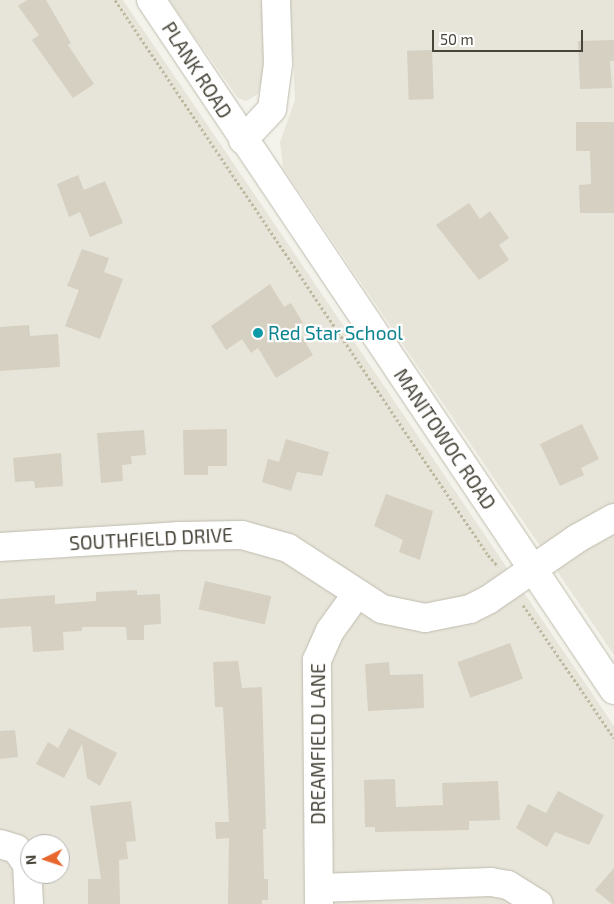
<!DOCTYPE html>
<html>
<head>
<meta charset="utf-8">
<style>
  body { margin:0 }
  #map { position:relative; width:614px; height:904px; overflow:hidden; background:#f4f3eb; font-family:"Exo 2",sans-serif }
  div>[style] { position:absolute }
  .residential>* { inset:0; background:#e7e5d9 }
  .building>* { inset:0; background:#d5d0c1; transform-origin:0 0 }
  .path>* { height:3px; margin-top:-1.5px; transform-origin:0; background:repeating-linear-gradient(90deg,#bfb9a1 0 2.5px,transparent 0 5px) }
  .roads { filter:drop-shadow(0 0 1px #bfbbae) drop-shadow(0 0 1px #bfbbae) }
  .minor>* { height:28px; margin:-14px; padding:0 14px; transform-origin:14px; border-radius:14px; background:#fff }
  .dots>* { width:14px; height:14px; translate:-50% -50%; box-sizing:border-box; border:2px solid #fff; border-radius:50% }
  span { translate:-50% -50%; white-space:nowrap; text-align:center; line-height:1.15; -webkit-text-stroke:4.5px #fff; paint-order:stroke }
  .street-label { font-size:19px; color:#474439 }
  .culture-label { font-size:19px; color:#0d838f }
  .left { translate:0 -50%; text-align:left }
  .north { position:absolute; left:20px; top:834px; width:50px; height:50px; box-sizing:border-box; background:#fff; border:1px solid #b5b4b0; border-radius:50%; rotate:266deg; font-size:14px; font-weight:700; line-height:20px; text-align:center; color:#474439 }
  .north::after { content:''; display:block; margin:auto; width:18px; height:22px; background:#e7672f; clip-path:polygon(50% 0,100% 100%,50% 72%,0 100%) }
  .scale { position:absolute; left:432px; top:30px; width:151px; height:22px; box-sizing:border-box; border:2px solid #474439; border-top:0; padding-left:6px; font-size:15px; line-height:18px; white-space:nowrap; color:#474439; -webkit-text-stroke:4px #fff; paint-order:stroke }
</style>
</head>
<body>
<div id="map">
  <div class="residential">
    <div style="clip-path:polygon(evenodd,0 0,123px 0,614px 726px,614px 904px,0 904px,0 0,30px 844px,60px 844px,60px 874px,30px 874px,30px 844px)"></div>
    <div style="clip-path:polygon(169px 0,266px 0,263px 76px,258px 94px,246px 101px,238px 98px)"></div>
    <div style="clip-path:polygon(290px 0,614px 0,614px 655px,283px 168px,280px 142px,295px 100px)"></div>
  </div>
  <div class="building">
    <div style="clip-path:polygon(27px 0,46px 0,71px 43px,68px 45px,94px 84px,73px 98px,32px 40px,39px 35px,18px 6px)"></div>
    <div style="clip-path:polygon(614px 40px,614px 61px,610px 61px,612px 88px,580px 89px,578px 41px)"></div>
    <div style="left:432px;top:50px;width:49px;height:25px;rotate:88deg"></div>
    <div style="clip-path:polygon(576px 122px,614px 122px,614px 213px,580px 213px,579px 185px,591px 184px,590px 151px,576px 151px)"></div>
    <div style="clip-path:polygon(78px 175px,84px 190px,105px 181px,123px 223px,90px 237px,80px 212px,69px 217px,57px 184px)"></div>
    <div style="clip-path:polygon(469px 203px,480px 219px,490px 211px,509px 238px,499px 245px,509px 260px,479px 280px,436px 225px)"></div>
    <div style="clip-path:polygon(82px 249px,109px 258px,104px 272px,123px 279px,100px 339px,65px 326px,79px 290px,67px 286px)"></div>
    <div style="clip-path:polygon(270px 284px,284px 307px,291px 303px,303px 323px,296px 327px,313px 355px,276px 378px,258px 348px,251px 353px,242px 339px,226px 350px,211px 326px)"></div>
    <div style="clip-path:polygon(29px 325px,30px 336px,58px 334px,60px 367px,0 371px,0 327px)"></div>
    <div style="clip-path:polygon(582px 424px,599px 459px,581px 468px,584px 475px,560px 486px,540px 444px)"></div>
    <div style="clip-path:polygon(227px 429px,227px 466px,208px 466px,208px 475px,184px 475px,183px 430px)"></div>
    <div style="clip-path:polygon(144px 430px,146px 455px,131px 456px,132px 464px,122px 465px,123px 481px,101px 483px,97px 433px)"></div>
    <div style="clip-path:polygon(286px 439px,329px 452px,322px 476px,297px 472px,291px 491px,262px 482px,268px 459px,279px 462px)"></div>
    <div style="clip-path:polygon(61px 453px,63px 486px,35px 488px,34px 481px,15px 482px,13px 458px)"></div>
    <div style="clip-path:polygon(386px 494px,433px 511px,420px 560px,399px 552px,403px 540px,374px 526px)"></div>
    <div style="left:205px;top:581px;width:68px;height:29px;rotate:13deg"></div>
    <div style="clip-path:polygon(137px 590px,137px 595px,160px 594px,161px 624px,144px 625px,144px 640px,127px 640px,126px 627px,82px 627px,82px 631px,63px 632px,64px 650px,33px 652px,31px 626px,0 628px,0 599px,55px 595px,55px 604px,96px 601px,96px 592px)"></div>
    <div style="left:510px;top:643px;width:38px;height:56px;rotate:70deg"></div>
    <div style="clip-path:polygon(238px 661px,242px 688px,262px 687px,266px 829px,263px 829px,264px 879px,268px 879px,268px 900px,262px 900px,262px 904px,228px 904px,229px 838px,216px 839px,215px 822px,229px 822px,223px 707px,215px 707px,213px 662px)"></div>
    <div style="clip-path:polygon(389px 662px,390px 675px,423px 674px,424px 708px,368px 711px,365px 664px)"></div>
    <div style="clip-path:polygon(69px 728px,117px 753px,100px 786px,87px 778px,82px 744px,64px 778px,36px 764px,48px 742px,58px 748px)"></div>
    <div style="clip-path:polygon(15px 730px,18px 757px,0 759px,0 731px)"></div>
    <div style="clip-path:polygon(395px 779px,396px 807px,443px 805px,442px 783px,498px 781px,500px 820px,469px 821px,469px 830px,375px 832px,375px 827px,365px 827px,364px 780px)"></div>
    <div style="clip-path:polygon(558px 791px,604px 815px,589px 845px,555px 832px,547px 847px,516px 828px,528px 804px,546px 813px)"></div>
    <div style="clip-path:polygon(131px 801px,136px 841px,126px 842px,128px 859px,119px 860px,120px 904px,88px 904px,88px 879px,101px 879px,90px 806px)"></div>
    <div style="clip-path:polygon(614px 868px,614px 904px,612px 904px,595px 890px)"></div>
  </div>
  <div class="path">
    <div style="left:115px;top:0;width:669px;rotate:56.1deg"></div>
    <div style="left:488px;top:555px;width:15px;rotate:48deg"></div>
    <div style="left:523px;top:605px;width:161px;rotate:55.6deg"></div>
  </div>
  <div class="roads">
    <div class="minor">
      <div style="left:151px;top:0;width:831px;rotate:56.14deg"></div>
      <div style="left:243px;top:140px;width:42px;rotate:-46.9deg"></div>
      <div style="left:272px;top:109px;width:45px;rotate:-82.4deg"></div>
      <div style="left:278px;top:64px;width:64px;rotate:-91.8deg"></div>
      <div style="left:0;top:547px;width:178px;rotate:-3.5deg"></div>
      <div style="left:178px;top:536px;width:64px;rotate:-0.9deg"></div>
      <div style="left:242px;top:535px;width:48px;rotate:15.8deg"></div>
      <div style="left:288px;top:548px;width:112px;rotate:33deg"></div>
      <div style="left:382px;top:609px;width:44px;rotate:11.8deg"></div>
      <div style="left:425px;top:618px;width:46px;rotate:-11.3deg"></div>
      <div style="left:470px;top:609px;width:20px;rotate:-27deg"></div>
      <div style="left:488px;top:600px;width:109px;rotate:-34.6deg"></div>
      <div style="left:578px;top:538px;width:41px;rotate:-29.1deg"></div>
      <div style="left:0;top:844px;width:17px;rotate:17deg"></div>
      <div style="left:16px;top:849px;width:19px;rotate:54deg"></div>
      <div style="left:27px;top:864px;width:40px;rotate:87.1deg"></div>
      <div style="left:319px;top:888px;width:172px;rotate:-2deg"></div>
      <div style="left:491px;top:882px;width:17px;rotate:10deg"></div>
      <div style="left:508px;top:885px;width:36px;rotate:32deg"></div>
      <div style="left:319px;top:904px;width:244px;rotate:-90.5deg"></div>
      <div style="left:317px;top:660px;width:32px;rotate:-66deg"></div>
      <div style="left:330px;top:631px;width:44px;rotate:-54.2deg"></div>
    </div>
  </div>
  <div class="dots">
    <div style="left:258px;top:333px;background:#0f9aa8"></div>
  </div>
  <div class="street-label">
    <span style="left:197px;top:70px;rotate:57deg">PLANK ROAD</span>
    <span style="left:445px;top:439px;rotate:56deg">MANITOWOC ROAD</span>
    <span style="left:151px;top:539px;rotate:-3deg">SOUTHFIELD DRIVE</span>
    <span style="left:318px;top:744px;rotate:-90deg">DREAMFIELD LANE</span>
  </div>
  <div class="culture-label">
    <span class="left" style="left:268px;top:333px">Red Star School</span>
  </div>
  <div class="north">N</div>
  <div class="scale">50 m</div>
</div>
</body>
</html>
